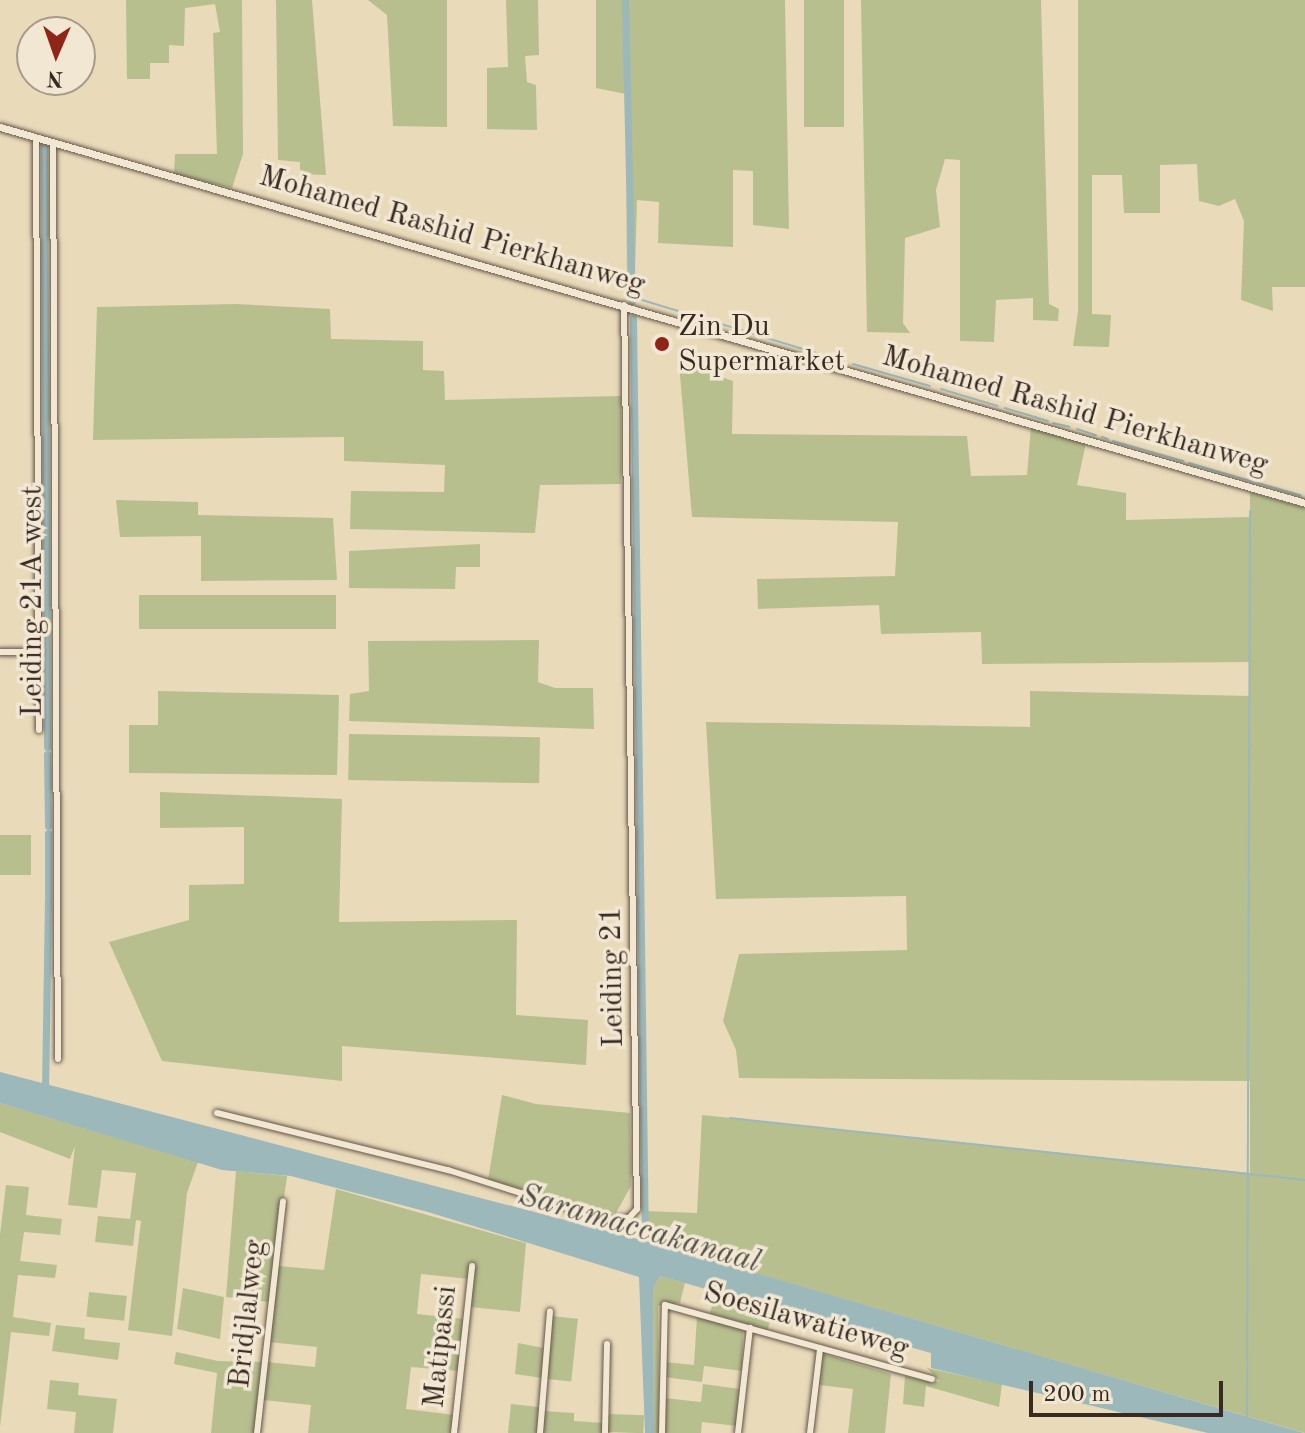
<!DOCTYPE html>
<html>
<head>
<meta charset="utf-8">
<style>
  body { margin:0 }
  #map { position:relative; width:1305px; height:1433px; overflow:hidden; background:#e9daba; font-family:"Old Standard TT",serif }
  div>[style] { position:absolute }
  .green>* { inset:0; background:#b7bf8f; transform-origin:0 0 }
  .water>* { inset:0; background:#9cb8bb }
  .stream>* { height:2px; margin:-1px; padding:0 1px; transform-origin:1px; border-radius:1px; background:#9cb8bb }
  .canal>* { height:7px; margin:-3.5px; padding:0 3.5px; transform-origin:3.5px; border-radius:3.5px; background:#9cb8bb }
  .roads { filter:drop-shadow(0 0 2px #645649) drop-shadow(0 0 2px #645649) }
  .minor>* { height:6px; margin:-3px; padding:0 3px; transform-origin:3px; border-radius:3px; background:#f1e7d2 }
  .tertiary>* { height:7px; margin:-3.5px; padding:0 3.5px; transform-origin:3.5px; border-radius:3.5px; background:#f1e7d2 }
  .dots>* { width:22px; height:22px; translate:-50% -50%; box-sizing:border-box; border:4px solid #f1e7d2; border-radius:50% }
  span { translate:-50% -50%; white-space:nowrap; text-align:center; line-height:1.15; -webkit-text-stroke:7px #f1e7d2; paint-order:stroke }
  .street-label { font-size:30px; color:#382a23 }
  .poi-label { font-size:30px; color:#382a23 }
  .left { translate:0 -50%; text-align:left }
  .water-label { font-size:32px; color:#514e49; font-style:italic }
  .north { position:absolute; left:16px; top:16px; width:80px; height:80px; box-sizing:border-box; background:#f1e7d2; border:2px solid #a79b8c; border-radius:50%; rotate:182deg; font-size:22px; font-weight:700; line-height:32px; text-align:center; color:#382a23 }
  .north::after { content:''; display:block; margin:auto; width:28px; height:36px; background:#8f2418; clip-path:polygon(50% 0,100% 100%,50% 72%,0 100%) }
  .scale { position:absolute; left:1029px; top:1381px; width:194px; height:36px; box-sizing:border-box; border:4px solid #382a23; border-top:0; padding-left:10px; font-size:24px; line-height:28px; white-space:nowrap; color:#382a23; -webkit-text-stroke:6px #f1e7d2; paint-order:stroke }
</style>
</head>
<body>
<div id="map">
  <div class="green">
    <div style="clip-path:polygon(126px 0,242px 0,243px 154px,232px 188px,174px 174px,175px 154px,217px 154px,213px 33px,220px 32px,215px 4px,185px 8px,184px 46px,169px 45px,169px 63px,150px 63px,150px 79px,127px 79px)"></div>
    <div style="clip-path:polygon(276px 0,312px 0,326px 175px,300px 174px,300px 162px,278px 160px)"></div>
    <div style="clip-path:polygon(368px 0,447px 0,447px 127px,393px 126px,387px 15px)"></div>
    <div style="clip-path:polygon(506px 0,538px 0,539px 55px,525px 56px,527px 82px,536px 85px,537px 130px,487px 129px,487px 68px,508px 67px)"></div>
    <div style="clip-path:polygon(596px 0,785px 0,789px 229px,753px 225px,753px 171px,733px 170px,733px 247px,658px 243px,659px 202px,637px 200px,634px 305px,627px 298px,626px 94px,596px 88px)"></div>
    <div style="left:804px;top:0;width:40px;height:127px"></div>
    <div style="clip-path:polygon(861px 0,1041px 0,1049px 304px,1059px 309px,1058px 321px,1033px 320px,1033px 298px,996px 300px,994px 342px,960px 341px,960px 160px,945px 159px,936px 190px,940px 227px,905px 238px,903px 323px,910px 333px,867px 332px)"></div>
    <div style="clip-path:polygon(1078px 0,1305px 0,1305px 287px,1272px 287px,1273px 311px,1241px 300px,1244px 221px,1235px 199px,1219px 206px,1199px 201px,1197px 164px,1160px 165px,1160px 213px,1124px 213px,1122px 175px,1092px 175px,1092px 314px,1111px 315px,1109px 347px,1073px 346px,1078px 312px)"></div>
    <div style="clip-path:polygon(236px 304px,330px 309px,331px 339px,423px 341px,423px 370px,444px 371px,445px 400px,621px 396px,621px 484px,540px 485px,535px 533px,350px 529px,351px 491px,444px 492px,445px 465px,344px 461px,344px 437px,93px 440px,97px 307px)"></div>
    <div style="clip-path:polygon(679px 363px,733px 381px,732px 434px,967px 436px,971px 476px,1027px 475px,1031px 426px,1086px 443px,1077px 485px,1126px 493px,1126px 520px,1250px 517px,1250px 492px,1305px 508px,1305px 1433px,645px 1241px,644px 1211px,697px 1213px,702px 1115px,1250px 1173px,1250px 1081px,739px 1078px,736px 1050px,723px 1021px,739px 954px,907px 950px,906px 896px,716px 899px,706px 722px,1030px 727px,1030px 691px,1250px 696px,1250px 662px,982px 664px,981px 632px,881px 634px,879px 605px,758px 609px,757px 579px,895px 576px,898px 522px,692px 517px)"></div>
    <div style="clip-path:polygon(116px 500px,198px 502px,198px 515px,333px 518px,337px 580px,201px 581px,201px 536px,120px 537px)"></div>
    <div style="clip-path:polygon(480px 544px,480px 567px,456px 567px,455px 589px,349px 588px,349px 551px)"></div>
    <div style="left:139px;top:595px;width:197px;height:34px"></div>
    <div style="clip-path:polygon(539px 640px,538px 682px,555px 688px,593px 688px,594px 729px,349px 721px,350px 694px,369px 691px,368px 641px)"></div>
    <div style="clip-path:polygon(158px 691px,339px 695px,337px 775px,129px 773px,129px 725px,158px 725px)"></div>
    <div style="left:349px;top:734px;width:191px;height:46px;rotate:1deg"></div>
    <div style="clip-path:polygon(160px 792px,342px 799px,339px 922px,517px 920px,516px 1015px,588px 1020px,586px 1065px,342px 1046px,342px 1081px,162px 1061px,109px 942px,189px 920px,189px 885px,244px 884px,244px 827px,160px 828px)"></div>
    <div style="left:0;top:835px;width:31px;height:40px"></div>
    <div style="clip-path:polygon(502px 1095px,536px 1104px,630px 1113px,631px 1186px,616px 1213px,488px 1180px)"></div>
    <div style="clip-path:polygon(0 1103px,198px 1162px,187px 1193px,172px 1336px,128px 1330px,141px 1221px,136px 1220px,133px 1246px,95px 1242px,98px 1216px,130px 1219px,136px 1173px,102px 1170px,97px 1208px,68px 1205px,75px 1146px,70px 1159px,0 1132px)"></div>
    <div style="clip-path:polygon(236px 1171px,287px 1176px,270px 1302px,226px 1297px)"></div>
    <div style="clip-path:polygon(6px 1185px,29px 1187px,26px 1215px,62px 1219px,60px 1235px,24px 1232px,20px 1261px,57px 1265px,55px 1278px,18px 1275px,13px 1317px,51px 1323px,49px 1336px,11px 1332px,0 1427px,0 1235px)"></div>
    <div style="clip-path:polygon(336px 1189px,526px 1243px,520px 1312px,470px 1307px,474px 1264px,469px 1279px,421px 1274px,417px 1314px,465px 1319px,459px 1371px,411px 1367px,406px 1409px,454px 1415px,452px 1433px,308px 1433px,311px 1405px,263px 1400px,267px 1362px,315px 1367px,317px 1347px,269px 1342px,278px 1266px,324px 1270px)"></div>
    <div style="clip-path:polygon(660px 1276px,685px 1283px,680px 1303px,658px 1306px,659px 1433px,654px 1433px,653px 1289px)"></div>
    <div style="clip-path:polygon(183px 1288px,224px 1297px,220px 1339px,177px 1329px)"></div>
    <div style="left:89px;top:1292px;width:38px;height:25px;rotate:6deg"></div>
    <div style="left:716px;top:1292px;width:60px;height:22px;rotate:16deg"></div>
    <div style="left:551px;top:1316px;width:27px;height:63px;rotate:6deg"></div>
    <div style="clip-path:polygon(697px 1316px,743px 1330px,742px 1371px,704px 1366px,702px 1382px,664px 1377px,664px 1362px,694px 1365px)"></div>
    <div style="clip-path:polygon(56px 1325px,85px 1328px,84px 1339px,120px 1343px,118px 1360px,52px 1351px)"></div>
    <div style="clip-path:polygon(518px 1343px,544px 1348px,542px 1378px,515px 1374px)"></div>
    <div style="clip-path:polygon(176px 1352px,218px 1361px,263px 1362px,255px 1433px,211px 1433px,217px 1373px,174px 1364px)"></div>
    <div style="clip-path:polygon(823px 1354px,891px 1374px,885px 1433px,848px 1433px,853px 1389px,819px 1385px)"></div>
    <div style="clip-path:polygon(927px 1368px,1002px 1384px,999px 1407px,926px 1386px,924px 1407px,903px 1404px,905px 1376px,940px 1382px)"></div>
    <div style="clip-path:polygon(50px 1380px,79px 1383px,78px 1395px,117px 1399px,113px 1433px,74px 1433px,76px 1412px,47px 1409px)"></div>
    <div style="clip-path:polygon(703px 1384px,740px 1389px,737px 1426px,702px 1422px,701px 1433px,665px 1433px,664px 1398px,701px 1402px)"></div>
    <div style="left:511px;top:1404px;width:30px;height:29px;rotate:6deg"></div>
    <div style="clip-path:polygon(544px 1411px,574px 1413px,574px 1421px,603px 1423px,603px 1433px,543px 1433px)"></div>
    <div style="left:608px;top:1414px;width:36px;height:18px;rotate:2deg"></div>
  </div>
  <div class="water">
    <div style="clip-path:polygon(0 1072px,664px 1246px,1304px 1433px,1208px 1433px,931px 1368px,931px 1353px,660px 1276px,653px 1289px,654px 1433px,645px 1433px,639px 1277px,428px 1212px,291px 1176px,222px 1170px,0 1103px)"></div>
  </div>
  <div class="stream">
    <div style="left:632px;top:297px;width:7px;rotate:16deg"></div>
    <div style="left:642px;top:300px;width:207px;rotate:16.9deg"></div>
    <div style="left:853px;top:364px;width:80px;rotate:15.9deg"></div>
    <div style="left:941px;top:389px;width:59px;rotate:16.6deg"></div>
    <div style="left:1005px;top:408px;width:45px;rotate:16.8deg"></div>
    <div style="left:1053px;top:423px;width:17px;rotate:13deg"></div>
    <div style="left:1077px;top:429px;width:20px;rotate:18deg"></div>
    <div style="left:1102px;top:437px;width:6px;rotate:18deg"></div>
    <div style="left:1113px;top:441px;width:73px;rotate:15.9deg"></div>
    <div style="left:1189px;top:463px;width:116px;rotate:16.1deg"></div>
    <div style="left:730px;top:1118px;width:578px;rotate:6.15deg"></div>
    <div style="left:1247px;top:1418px;width:907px;rotate:-89.81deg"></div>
  </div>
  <div class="canal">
    <div style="left:625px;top:0;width:301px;rotate:88.7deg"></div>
    <div style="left:44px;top:147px;width:600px;rotate:89.71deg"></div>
    <div style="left:633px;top:318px;width:930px;rotate:89.26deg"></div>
    <div style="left:47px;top:754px;width:72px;rotate:89.2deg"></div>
    <div style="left:48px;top:833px;width:62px;rotate:90deg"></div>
    <div style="left:45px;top:1089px;width:190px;rotate:-89.1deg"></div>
  </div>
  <div class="roads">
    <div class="minor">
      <div style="left:36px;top:138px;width:592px;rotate:89.71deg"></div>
      <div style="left:53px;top:143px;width:916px;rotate:89.69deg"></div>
      <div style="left:0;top:652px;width:40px"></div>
      <div style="left:217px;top:1113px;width:238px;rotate:13.9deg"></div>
      <div style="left:448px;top:1170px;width:166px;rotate:17.6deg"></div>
      <div style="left:606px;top:1220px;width:23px;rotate:-5deg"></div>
      <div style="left:629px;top:1218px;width:12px;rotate:-48deg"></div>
      <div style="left:637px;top:1209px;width:904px;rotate:-90.82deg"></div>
      <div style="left:257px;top:1433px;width:233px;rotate:-83.6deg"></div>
      <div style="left:454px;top:1433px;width:168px;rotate:-83.8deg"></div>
      <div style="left:540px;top:1433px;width:122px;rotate:-85.3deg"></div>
      <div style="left:605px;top:1433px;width:89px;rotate:-88.7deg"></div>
      <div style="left:662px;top:1433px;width:128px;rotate:-88.7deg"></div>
      <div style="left:665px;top:1305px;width:277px;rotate:15.5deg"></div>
      <div style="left:738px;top:1433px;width:106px;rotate:-83.5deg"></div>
      <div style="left:810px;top:1433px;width:85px;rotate:-83.2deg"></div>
    </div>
    <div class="tertiary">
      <div style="left:0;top:127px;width:1358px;rotate:16.07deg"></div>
    </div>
  </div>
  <div class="dots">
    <div style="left:662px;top:344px;background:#8f2418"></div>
  </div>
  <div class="street-label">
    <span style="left:452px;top:231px;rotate:16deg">Mohamed Rashid Pierkhanweg</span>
    <span style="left:1075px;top:411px;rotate:16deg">Mohamed Rashid Pierkhanweg</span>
    <span style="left:33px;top:601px;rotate:-90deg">Leiding 21A west</span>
    <span style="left:613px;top:977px;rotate:-91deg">Leiding 21</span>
    <span style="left:248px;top:1314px;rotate:-84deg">Bridjlalweg</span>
    <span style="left:806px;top:1321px;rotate:16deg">Soesilawatieweg</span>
    <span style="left:441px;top:1347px;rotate:-84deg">Matipassi</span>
  </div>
  <div class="poi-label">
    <span class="left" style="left:678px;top:344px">Zin Du<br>Supermarket</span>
  </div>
  <div class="water-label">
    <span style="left:639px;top:1230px;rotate:16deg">Saramaccakanaal</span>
  </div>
  <div class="north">N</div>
  <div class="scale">200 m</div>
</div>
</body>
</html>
